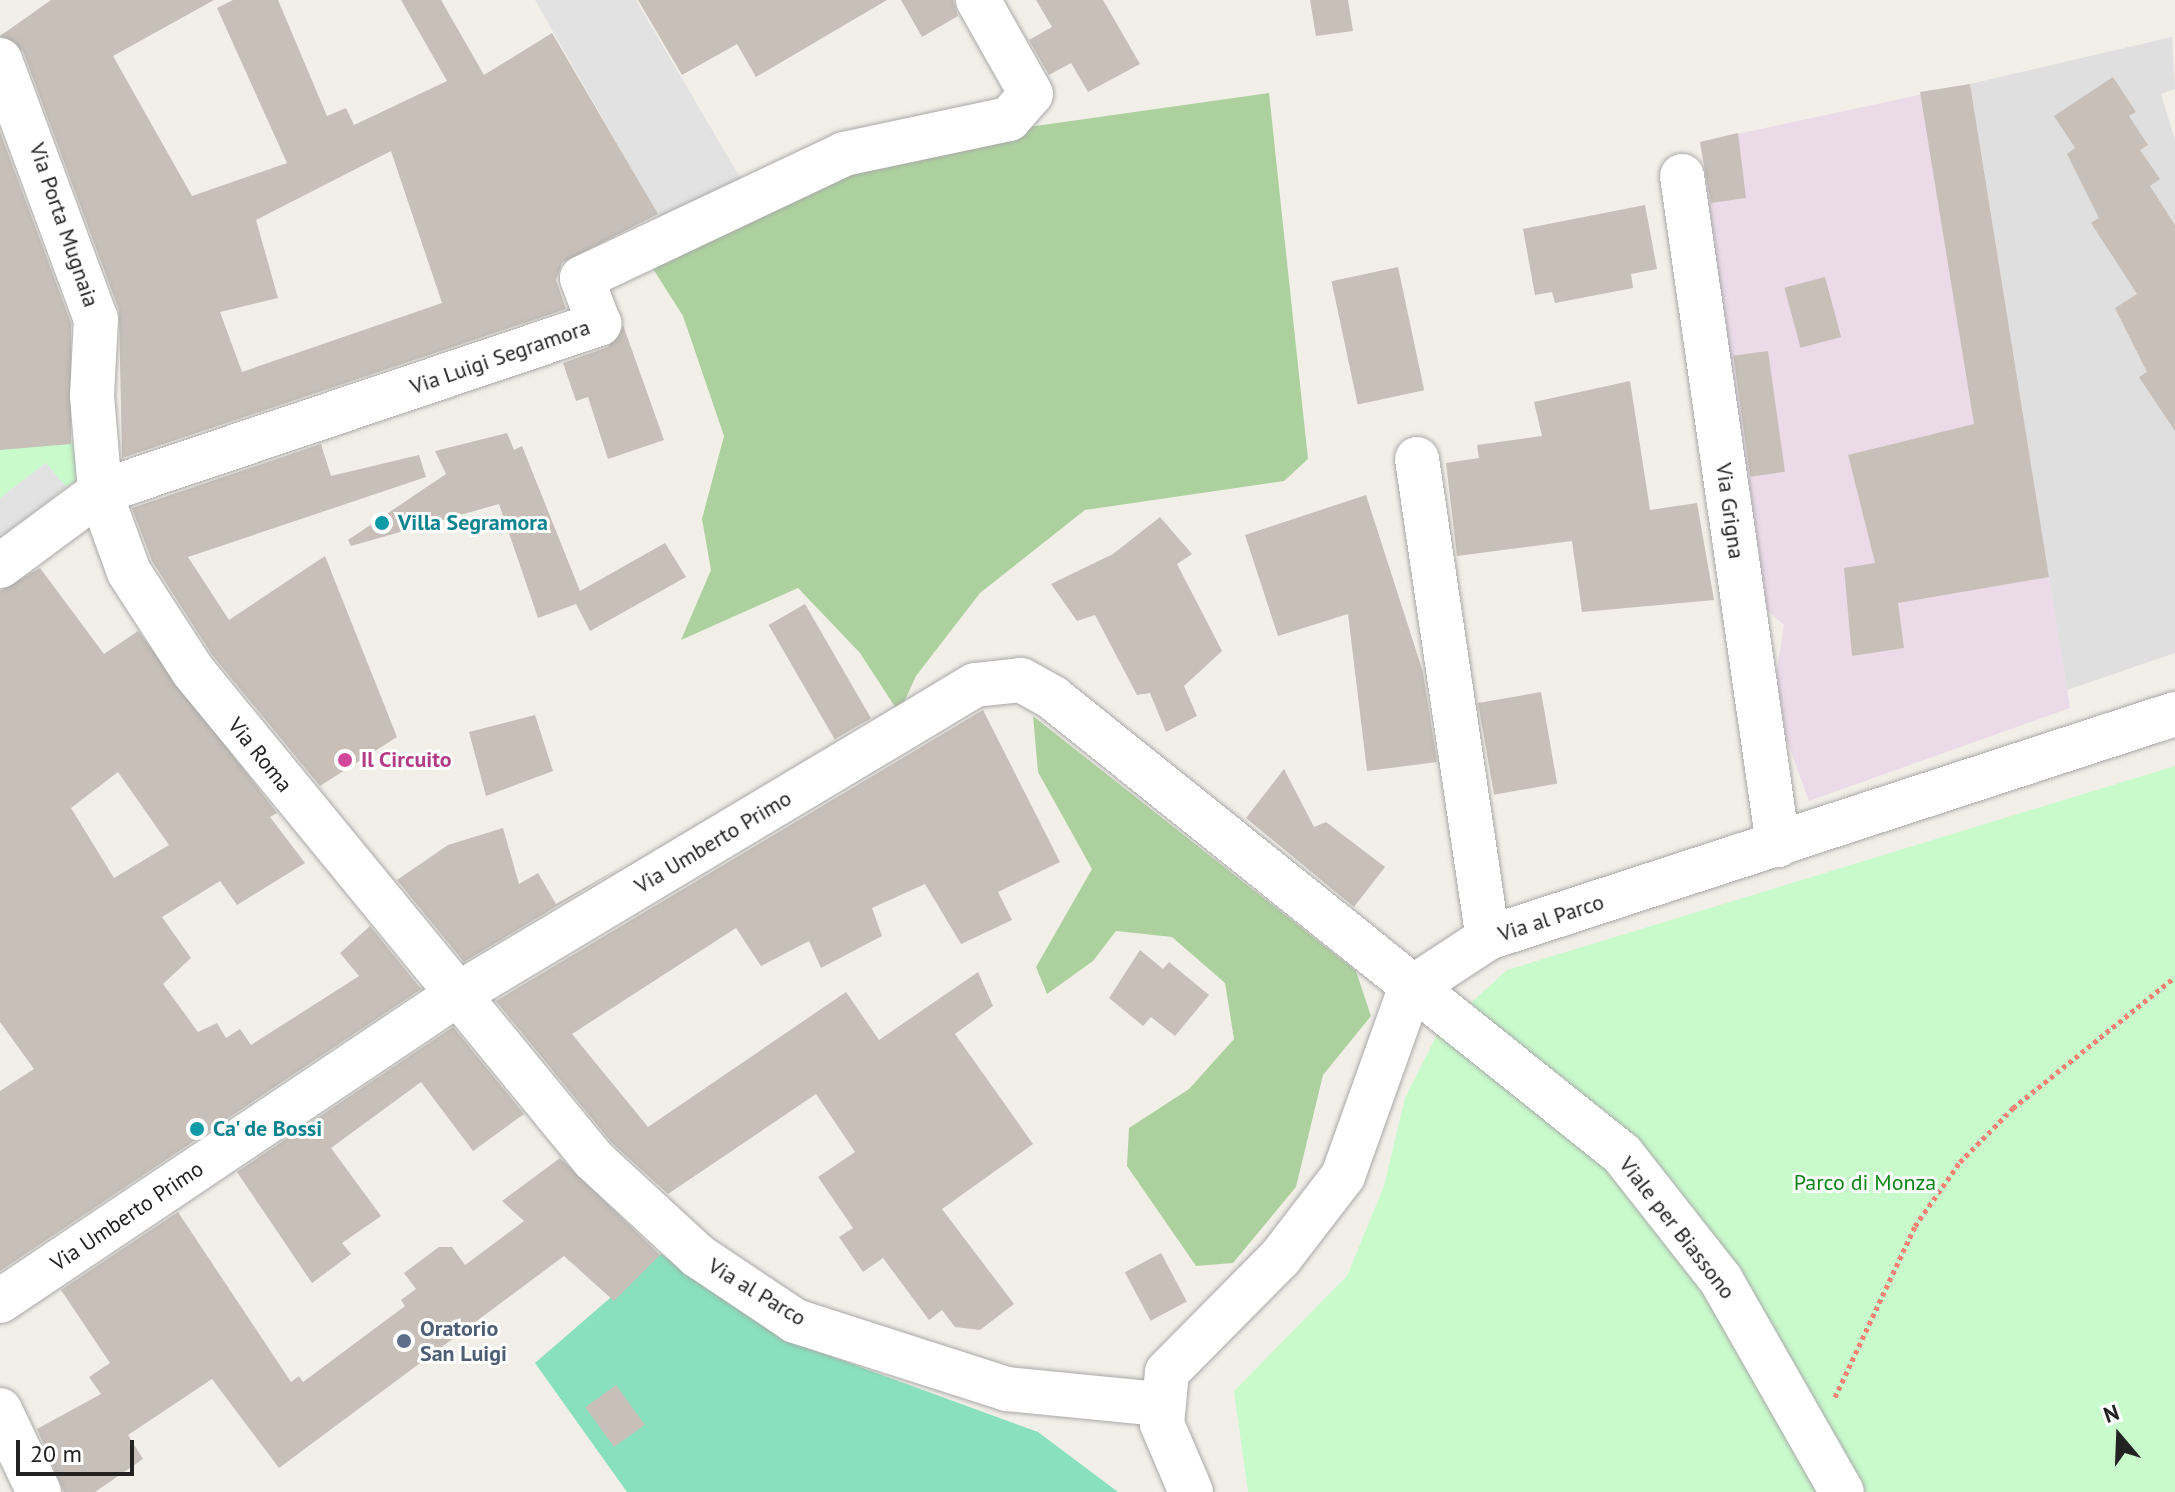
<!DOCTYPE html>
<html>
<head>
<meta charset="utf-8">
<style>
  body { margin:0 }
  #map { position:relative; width:2175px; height:1492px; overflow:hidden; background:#f2efe9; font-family:"PT Sans",sans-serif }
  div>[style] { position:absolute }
  .residential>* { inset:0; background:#e0dfdf }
  .industrial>* { inset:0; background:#ebdbe8 }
  .forest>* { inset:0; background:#add19e }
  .park>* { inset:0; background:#c8facc }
  .pitch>* { inset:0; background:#88e0be }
  .parking>* { inset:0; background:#e2e2e2 }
  .building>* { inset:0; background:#c7bfb8; transform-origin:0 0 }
  .path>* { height:5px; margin-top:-2.5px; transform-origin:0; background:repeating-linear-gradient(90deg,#fa8072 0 4px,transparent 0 8px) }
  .roads { filter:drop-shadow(0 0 2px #a9a9a9) drop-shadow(0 0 2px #a9a9a9) }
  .minor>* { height:44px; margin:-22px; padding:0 22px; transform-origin:22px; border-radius:22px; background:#fff }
  .dots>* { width:22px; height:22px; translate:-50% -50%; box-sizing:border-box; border:4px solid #fff; border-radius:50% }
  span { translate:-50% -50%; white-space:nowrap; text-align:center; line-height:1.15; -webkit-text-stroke:6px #fff; paint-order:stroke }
  .street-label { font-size:22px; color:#222 }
  .culture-label { font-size:22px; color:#0d838f; font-weight:700 }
  .left { translate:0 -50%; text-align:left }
  .hotel-label { font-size:22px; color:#b23c85; font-weight:700 }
  .park-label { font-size:22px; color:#0c8416 }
  .service-label { font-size:22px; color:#4e5e75; font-weight:700 }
  .north { position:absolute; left:2079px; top:1396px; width:80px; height:80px; -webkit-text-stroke:6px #fff; paint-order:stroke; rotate:341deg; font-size:22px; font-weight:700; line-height:32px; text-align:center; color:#222 }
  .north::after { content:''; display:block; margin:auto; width:28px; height:36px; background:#222; clip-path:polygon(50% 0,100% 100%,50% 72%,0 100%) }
  .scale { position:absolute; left:16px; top:1440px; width:118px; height:36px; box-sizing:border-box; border:4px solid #222; border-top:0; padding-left:10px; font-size:24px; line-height:28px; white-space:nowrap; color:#222; -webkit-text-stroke:6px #fff; paint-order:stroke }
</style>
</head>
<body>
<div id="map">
  <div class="residential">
    <div style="clip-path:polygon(2172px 37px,2175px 89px,2161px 94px,2175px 140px,2175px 653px,2067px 690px,1970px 84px)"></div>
  </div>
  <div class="industrial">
    <div style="clip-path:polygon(1970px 84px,2070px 708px,1809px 801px,1785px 735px,1776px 676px,1784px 625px,1765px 608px,1700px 142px)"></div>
  </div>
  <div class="forest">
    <div style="clip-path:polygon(1269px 93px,1308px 459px,1284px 481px,1085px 510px,980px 593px,916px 676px,899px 713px,860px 653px,798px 588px,681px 640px,711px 570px,702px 519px,724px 436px,683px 316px,643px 253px,710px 196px,993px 132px)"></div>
    <div style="clip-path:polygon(1033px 716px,1356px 971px,1371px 1016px,1323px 1075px,1296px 1187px,1233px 1263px,1196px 1266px,1127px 1166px,1129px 1128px,1189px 1089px,1234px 1039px,1225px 983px,1172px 937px,1116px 931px,1093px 961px,1047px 994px,1036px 967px,1092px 869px,1038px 772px)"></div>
  </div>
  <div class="park">
    <div style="clip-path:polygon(96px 439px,97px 465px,66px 487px,46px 463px,0 498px,0 447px)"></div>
    <div style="clip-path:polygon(2175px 766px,2175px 1492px,1248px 1492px,1234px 1391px,1347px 1276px,1384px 1186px,1405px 1098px,1438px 1033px,1507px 970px)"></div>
  </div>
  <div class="pitch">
    <div style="clip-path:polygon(661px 1254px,781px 1338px,1038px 1432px,1118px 1492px,627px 1492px,535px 1363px)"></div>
  </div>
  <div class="parking">
    <div style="clip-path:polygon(535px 0,636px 0,742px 181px,665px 227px)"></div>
    <div style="clip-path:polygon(46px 463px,66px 487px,0 538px,0 498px)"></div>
  </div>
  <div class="building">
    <div style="clip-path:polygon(evenodd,51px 0,214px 0,113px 56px,192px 196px,287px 163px,217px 8px,233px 0,278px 0,327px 116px,346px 108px,354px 125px,447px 81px,401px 0,441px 0,484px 75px,552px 33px,658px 214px,562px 263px,556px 280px,566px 309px,122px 458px,119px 310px,23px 51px,0 36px,51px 0,391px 151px,442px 303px,242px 372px,220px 312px,278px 298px,256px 220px,391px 151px)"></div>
    <div style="clip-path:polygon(638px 0,887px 0,756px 77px,737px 44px,682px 75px)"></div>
    <div style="clip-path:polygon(901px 0,953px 0,958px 16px,922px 37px)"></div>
    <div style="clip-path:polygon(1036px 0,1103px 0,1140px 64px,1088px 92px,1071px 63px,1049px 75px,1029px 40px,1052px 27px)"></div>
    <div style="clip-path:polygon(1310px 0,1348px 0,1353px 31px,1316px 36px)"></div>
    <div style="clip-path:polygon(2113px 77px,2136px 112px,2129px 116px,2148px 145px,2140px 150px,2160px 179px,2150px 186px,2175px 225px,2175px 431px,2139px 377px,2147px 372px,2115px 308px,2137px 294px,2091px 223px,2099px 218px,2067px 154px,2075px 148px,2054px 116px)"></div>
    <div style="clip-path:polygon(1970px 84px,2049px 577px,1898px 603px,1904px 648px,1852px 656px,1844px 568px,1875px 563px,1848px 455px,1974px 424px,1920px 92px)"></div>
    <div style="clip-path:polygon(0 132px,71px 323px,71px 444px,0 450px)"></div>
    <div style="clip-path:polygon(1738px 133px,1746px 198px,1711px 203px,1700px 142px)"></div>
    <div style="clip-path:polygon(1645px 205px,1657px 269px,1631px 274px,1633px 288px,1555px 303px,1552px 292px,1535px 295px,1523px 229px)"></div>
    <div style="left:1398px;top:267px;width:126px;height:68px;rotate:78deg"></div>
    <div style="left:1825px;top:277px;width:62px;height:42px;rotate:75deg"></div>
    <div style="clip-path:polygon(623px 325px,664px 440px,608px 459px,588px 397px,576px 401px,563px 363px,608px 347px)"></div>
    <div style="left:1768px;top:351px;width:122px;height:35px;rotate:82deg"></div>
    <div style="clip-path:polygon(1630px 381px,1650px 510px,1697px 503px,1714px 600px,1582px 612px,1572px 541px,1457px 556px,1446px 463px,1479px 458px,1477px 445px,1542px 436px,1534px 402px)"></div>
    <div style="clip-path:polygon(507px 433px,514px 450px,522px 446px,580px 591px,665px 543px,686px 577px,590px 631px,576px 604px,538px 618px,499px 504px,351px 546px,348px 540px,446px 474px,435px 451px)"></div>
    <div style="clip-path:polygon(321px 444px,331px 476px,419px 455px,426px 477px,188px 557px,229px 620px,325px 556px,397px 737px,320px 786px,213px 656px,152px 561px,132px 508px)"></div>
    <div style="clip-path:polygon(1366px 495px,1423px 672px,1437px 762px,1367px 771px,1348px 614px,1278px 636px,1245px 535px)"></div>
    <div style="clip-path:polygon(1160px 517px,1192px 554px,1177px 564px,1222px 651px,1184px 686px,1197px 716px,1166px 732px,1150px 693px,1137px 695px,1095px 615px,1077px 621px,1051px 584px,1113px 554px)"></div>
    <div style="clip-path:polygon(evenodd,40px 568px,104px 654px,138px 631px,277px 813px,270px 817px,305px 863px,237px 905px,220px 881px,162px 917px,191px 958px,163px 984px,198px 1032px,217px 1023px,226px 1038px,240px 1029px,251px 1045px,359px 976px,340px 953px,370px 926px,421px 989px,0 1271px,0 1091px,34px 1069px,0 1022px,0 591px,40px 568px,118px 772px,169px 845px,114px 878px,71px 808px,118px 772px)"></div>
    <div style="left:805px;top:604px;width:132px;height:42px;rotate:60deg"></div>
    <div style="left:1541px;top:692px;width:93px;height:64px;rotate:80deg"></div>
    <div style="clip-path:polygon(983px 710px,1060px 862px,998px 892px,1012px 920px,961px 944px,925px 884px,872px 908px,882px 936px,821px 968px,809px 941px,761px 966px,736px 928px,572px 1034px,648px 1127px,846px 992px,879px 1040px,978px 972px,993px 1006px,955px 1034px,1033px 1144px,942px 1209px,1014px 1304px,980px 1330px,955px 1327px,942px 1310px,929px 1320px,883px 1258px,863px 1272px,839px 1237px,853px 1228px,818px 1177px,855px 1152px,816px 1094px,668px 1194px,612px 1143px,496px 1001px)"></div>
    <div style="clip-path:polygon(535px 715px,553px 771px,486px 796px,469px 732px)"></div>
    <div style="clip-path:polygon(1284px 769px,1314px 827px,1326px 822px,1385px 867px,1354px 907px,1246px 818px)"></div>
    <div style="clip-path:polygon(503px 828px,519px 884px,538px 873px,556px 904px,625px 865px,464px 962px,397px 880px,448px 845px)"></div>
    <div style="clip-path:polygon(1140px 950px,1163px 969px,1169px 962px,1209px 995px,1175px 1036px,1151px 1017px,1143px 1026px,1109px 998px)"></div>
    <div style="clip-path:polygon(453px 1027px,524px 1114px,473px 1151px,421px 1082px,331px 1148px,381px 1216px,342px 1243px,351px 1254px,312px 1283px,237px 1172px)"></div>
    <div style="clip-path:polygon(560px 1158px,660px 1255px,614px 1301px,564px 1256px,279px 1468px,212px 1379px,128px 1435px,143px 1459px,95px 1492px,64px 1492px,37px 1429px,101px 1394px,89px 1377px,110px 1363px,61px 1290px,178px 1212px,291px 1382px,299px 1376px,303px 1382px,405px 1306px,401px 1300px,416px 1289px,404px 1273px,439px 1247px,452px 1247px,465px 1265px,524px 1221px,502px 1201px)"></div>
    <div style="left:1161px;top:1253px;width:55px;height:41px;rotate:62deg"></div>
    <div style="left:616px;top:1385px;width:49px;height:38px;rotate:54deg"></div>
  </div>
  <div class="path">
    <div style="left:1835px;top:1397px;width:189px;rotate:-64.9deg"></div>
    <div style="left:1915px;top:1226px;width:78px;rotate:-54.9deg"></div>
    <div style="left:1960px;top:1162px;width:76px;rotate:-45.5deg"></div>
    <div style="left:2013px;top:1108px;width:208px;rotate:-39deg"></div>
  </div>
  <div class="roads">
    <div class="minor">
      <div style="left:0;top:60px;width:276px;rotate:69.7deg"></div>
      <div style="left:96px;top:319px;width:77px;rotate:93deg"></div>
      <div style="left:92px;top:396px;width:96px;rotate:85.2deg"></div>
      <div style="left:100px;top:492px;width:85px;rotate:70.1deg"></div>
      <div style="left:129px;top:572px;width:118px;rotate:57.1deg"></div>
      <div style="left:193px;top:671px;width:632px;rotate:50.65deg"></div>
      <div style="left:594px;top:1160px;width:142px;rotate:42.7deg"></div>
      <div style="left:698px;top:1256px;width:117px;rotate:33.8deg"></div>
      <div style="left:795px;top:1321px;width:223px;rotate:17.8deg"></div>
      <div style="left:1007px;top:1389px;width:155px;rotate:5.6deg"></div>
      <div style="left:1682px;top:176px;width:676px;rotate:81.83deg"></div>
      <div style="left:1417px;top:459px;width:484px;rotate:81.6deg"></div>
      <div style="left:0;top:566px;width:124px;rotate:-36.5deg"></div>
      <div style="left:100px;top:492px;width:527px;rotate:-18.61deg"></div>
      <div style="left:599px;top:324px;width:49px;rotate:-110.3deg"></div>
      <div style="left:582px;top:278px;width:290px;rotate:-25.3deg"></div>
      <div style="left:844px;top:154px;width:169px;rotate:-12deg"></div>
      <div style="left:1009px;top:119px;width:33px;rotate:-49deg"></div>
      <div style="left:1031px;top:94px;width:108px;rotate:-119.4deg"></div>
      <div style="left:0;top:1301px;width:548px;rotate:-33.84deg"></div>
      <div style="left:455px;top:996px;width:606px;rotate:-30.88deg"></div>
      <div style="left:975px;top:685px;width:46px;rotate:-6.2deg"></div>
      <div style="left:1021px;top:680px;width:37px;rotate:29deg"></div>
      <div style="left:1053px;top:698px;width:729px;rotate:38.71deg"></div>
      <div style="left:1622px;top:1154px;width:160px;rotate:51.8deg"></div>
      <div style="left:1721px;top:1280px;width:244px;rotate:60.3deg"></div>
      <div style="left:0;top:1410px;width:91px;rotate:64.6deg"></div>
      <div style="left:1191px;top:1492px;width:74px;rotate:-113.1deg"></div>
      <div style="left:1162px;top:1424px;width:52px;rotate:-84.5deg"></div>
      <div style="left:1167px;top:1372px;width:161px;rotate:-45.3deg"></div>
      <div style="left:1280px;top:1258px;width:103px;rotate:-52.5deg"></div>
      <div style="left:1343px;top:1176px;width:199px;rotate:-70.3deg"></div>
      <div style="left:1410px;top:989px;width:93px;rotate:-33.2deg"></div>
      <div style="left:1488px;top:938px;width:723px;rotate:-18.06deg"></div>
    </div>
  </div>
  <div class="dots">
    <div style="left:382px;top:523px;background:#0f9aa8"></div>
    <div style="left:345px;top:760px;background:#d1479c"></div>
    <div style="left:197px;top:1129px;background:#0f9aa8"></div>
    <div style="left:404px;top:1341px;background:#5c6f8a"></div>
  </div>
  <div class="street-label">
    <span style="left:64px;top:225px;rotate:71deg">Via Porta Mugnaia</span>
    <span style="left:500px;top:357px;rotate:-19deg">Via Luigi Segramora</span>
    <span style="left:1730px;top:511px;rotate:82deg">Via Grigna</span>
    <span style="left:260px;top:755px;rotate:51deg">Via Roma</span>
    <span style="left:713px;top:842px;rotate:-31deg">Via Umberto Primo</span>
    <span style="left:1551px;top:918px;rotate:-18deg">Via al Parco</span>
    <span style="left:127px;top:1216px;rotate:-34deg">Via Umberto Primo</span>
    <span style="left:1677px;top:1228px;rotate:52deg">Viale per Biassono</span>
    <span style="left:757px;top:1292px;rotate:31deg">Via al Parco</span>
  </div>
  <div class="culture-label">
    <span class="left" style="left:398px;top:523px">Villa Segramora</span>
    <span class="left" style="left:213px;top:1129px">Ca' de Bossi</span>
  </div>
  <div class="hotel-label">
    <span class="left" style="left:361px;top:760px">Il Circuito</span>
  </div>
  <div class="park-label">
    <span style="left:1865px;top:1183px">Parco di Monza</span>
  </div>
  <div class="service-label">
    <span class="left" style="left:420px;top:1341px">Oratorio<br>San Luigi</span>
  </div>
  <div class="north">N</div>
  <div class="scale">20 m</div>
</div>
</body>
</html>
